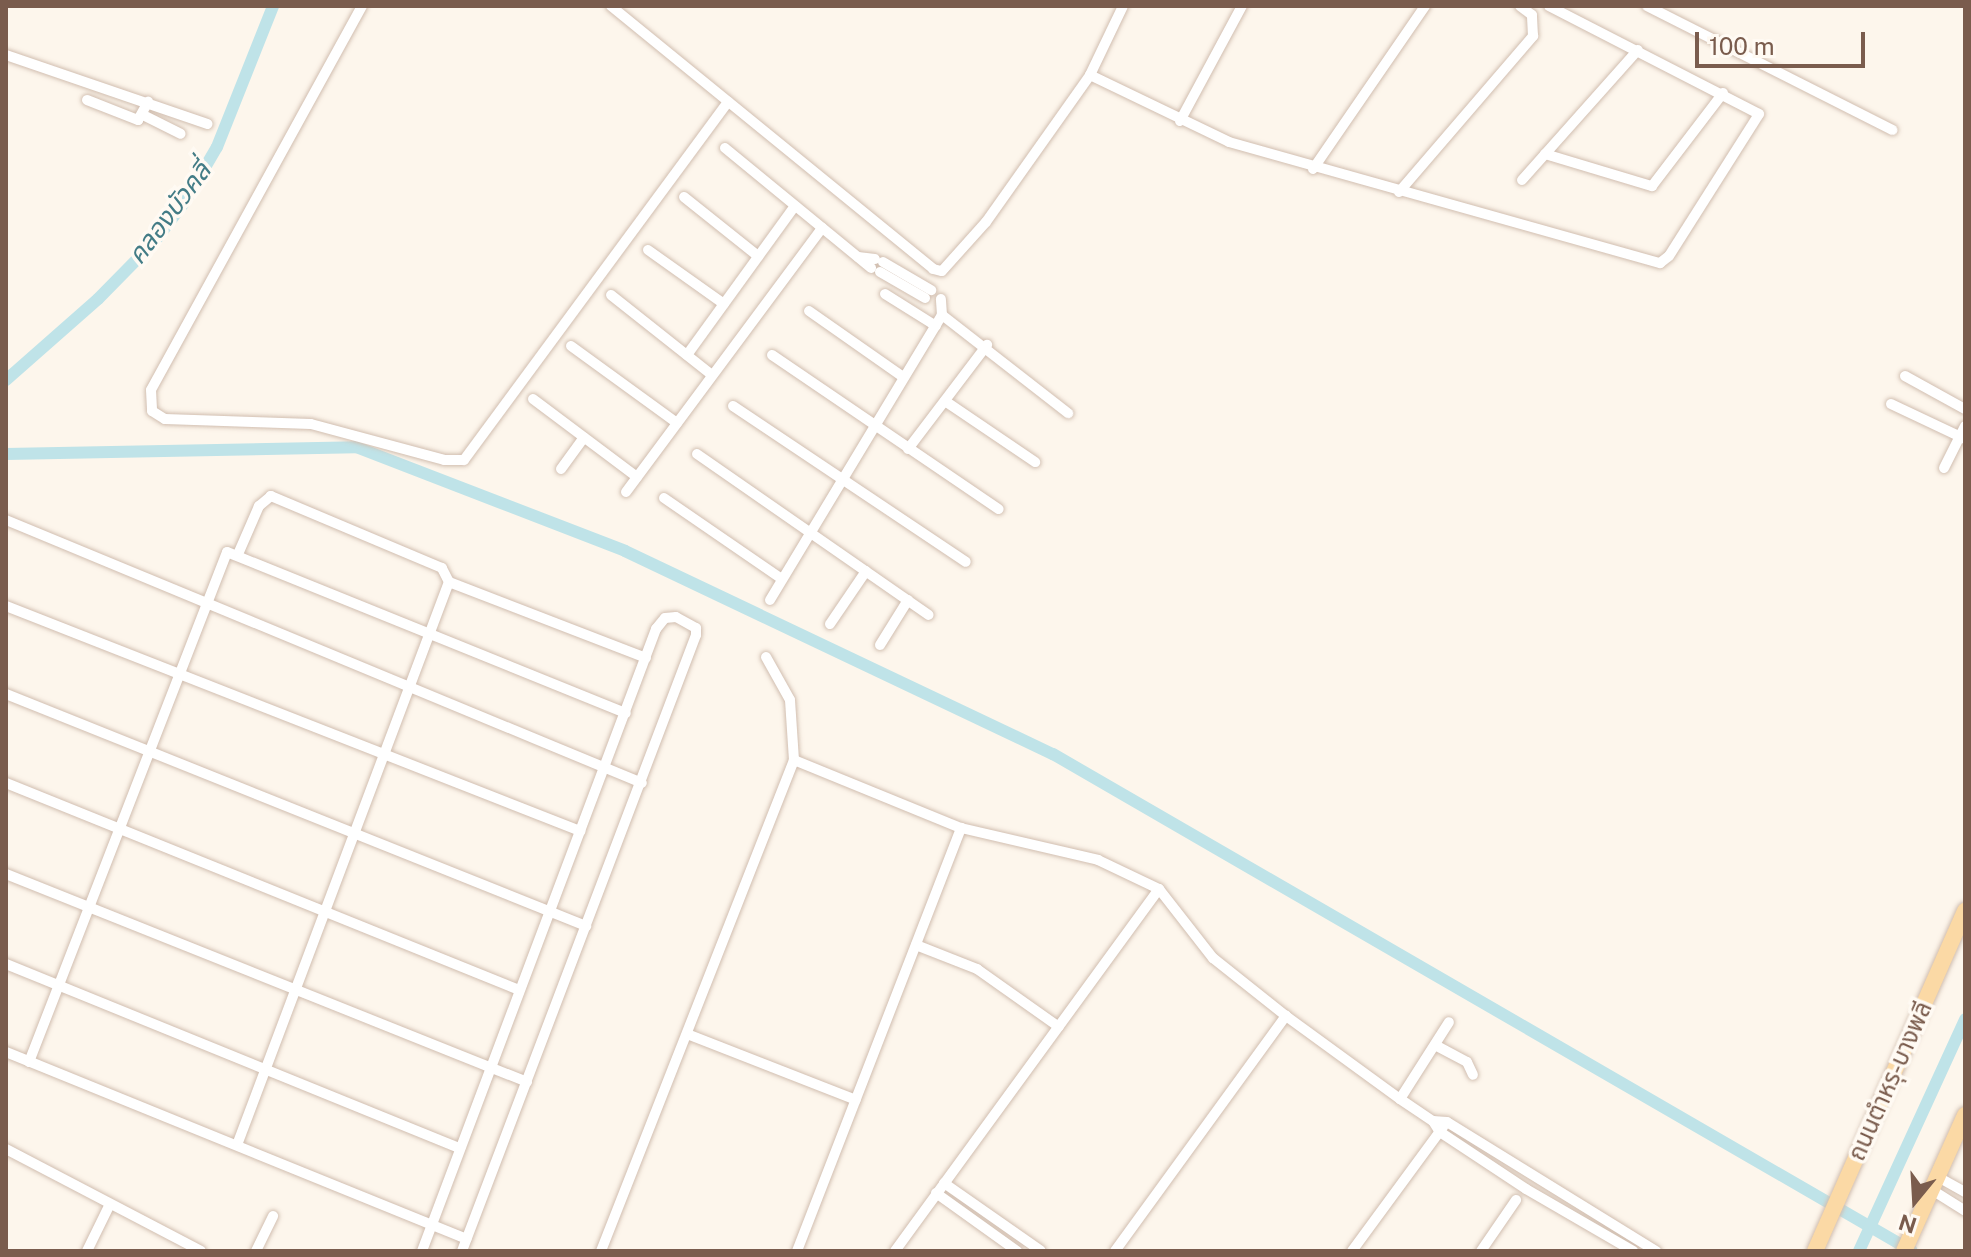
<!DOCTYPE html>
<html>
<head>
<meta charset="utf-8">
<style>
  body { margin:0 }
  #map { position:relative; width:1971px; height:1257px; overflow:hidden; background:#fdf6ec; font-family:"Public Sans","Noto Sans Thai",sans-serif }
  div>[style] { position:absolute }
  .canal>* { height:12px; margin:-6px; padding:0 6px; transform-origin:6px; border-radius:6px; background:#bfe3e8 }
  .roads { filter:drop-shadow(0 0 2px #d1beb0) drop-shadow(0 0 2px #d1beb0) }
  .minor>* { height:10px; margin:-5px; padding:0 5px; transform-origin:5px; border-radius:5px; background:#fff }
  .primary>* { height:16px; margin:-8px; padding:0 8px; transform-origin:8px; border-radius:8px; background:#fbd9a5 }
  span { translate:-50% -50%; white-space:nowrap; text-align:center; line-height:1.15; -webkit-text-stroke:7px #fffaf3; paint-order:stroke }
  .street-label { font-size:24px; color:#7a5c4d }
  .water-label { font-size:26px; color:#437c86; font-style:italic }
  .frame { position:absolute; inset:0; border:8px solid #7a5c4d; pointer-events:none }
  .north { position:absolute; left:1875px; top:1161px; width:80px; height:80px; -webkit-text-stroke:6px #fffaf3; paint-order:stroke; rotate:198deg; font-size:22px; font-weight:700; line-height:32px; text-align:center; color:#7a5c4d }
  .north::after { content:''; display:block; margin:auto; width:28px; height:36px; background:#7a5c4d; clip-path:polygon(50% 0,100% 100%,50% 72%,0 100%) }
  .scale { position:absolute; left:1695px; top:32px; width:170px; height:36px; box-sizing:border-box; border:4px solid #7a5c4d; border-top:0; padding-left:10px; font-size:24px; line-height:28px; white-space:nowrap; color:#7a5c4d; -webkit-text-stroke:6px #fffaf3; paint-order:stroke }
</style>
</head>
<body>
<div id="map">
  <div class="canal">
    <div style="left:6px;top:380px;width:123px;rotate:-41.4deg"></div>
    <div style="left:98px;top:299px;width:81px;rotate:-45.5deg"></div>
    <div style="left:155px;top:241px;width:51px;rotate:-52.9deg"></div>
    <div style="left:186px;top:200px;width:61px;rotate:-59.7deg"></div>
    <div style="left:217px;top:147px;width:152px;rotate:-68.3deg"></div>
    <div style="left:6px;top:454px;width:350px;rotate:-1.1deg"></div>
    <div style="left:356px;top:447px;width:288px;rotate:21.1deg"></div>
    <div style="left:625px;top:551px;width:474px;rotate:25.4deg"></div>
    <div style="left:1053px;top:754px;width:992px;rotate:30.05deg"></div>
    <div style="left:1859px;top:1251px;width:255px;rotate:-65.4deg"></div>
  </div>
  <div class="roads">
    <div class="minor">
      <div style="left:362px;top:6px;width:438px;rotate:118.8deg"></div>
      <div style="left:151px;top:390px;width:21px;rotate:87deg"></div>
      <div style="left:152px;top:411px;width:15px;rotate:32deg"></div>
      <div style="left:165px;top:419px;width:146px;rotate:2deg"></div>
      <div style="left:311px;top:424px;width:138px;rotate:15.1deg"></div>
      <div style="left:444px;top:460px;width:20px"></div>
      <div style="left:464px;top:460px;width:445px;rotate:-53.6deg"></div>
      <div style="left:611px;top:6px;width:416px;rotate:39.2deg"></div>
      <div style="left:933px;top:269px;width:9px;rotate:13deg"></div>
      <div style="left:942px;top:271px;width:66px;rotate:-48.1deg"></div>
      <div style="left:986px;top:222px;width:180px;rotate:-54.7deg"></div>
      <div style="left:1090px;top:75px;width:76px;rotate:-64.4deg"></div>
      <div style="left:1647px;top:6px;width:275px;rotate:26.8deg"></div>
      <div style="left:6px;top:55px;width:213px;rotate:18.9deg"></div>
      <div style="left:1090px;top:75px;width:154px;rotate:25.7deg"></div>
      <div style="left:1229px;top:142px;width:448px;rotate:15.7deg"></div>
      <div style="left:1660px;top:263px;width:11px;rotate:-38deg"></div>
      <div style="left:1669px;top:256px;width:168px;rotate:-57.6deg"></div>
      <div style="left:1759px;top:114px;width:236px;rotate:-152.8deg"></div>
      <div style="left:87px;top:100px;width:55px;rotate:21.4deg"></div>
      <div style="left:138px;top:120px;width:21px;rotate:-61deg"></div>
      <div style="left:143px;top:115px;width:42px;rotate:26.6deg"></div>
      <div style="left:1180px;top:121px;width:131px;rotate:-61.7deg"></div>
      <div style="left:725px;top:148px;width:189px;rotate:39.4deg"></div>
      <div style="left:1545px;top:154px;width:112px;rotate:16.7deg"></div>
      <div style="left:1652px;top:186px;width:117px;rotate:-52.6deg"></div>
      <div style="left:1313px;top:169px;width:198px;rotate:-55.5deg"></div>
      <div style="left:1522px;top:180px;width:174px;rotate:-48.3deg"></div>
      <div style="left:1399px;top:192px;width:206px;rotate:-49.3deg"></div>
      <div style="left:1533px;top:36px;width:21px;rotate:-93deg"></div>
      <div style="left:1532px;top:15px;width:15px;rotate:-143deg"></div>
      <div style="left:684px;top:197px;width:95px;rotate:38.6deg"></div>
      <div style="left:648px;top:250px;width:93px;rotate:35.4deg"></div>
      <div style="left:858px;top:257px;width:17px;rotate:7deg"></div>
      <div style="left:883px;top:262px;width:56px;rotate:30.3deg"></div>
      <div style="left:880px;top:272px;width:52px;rotate:30deg"></div>
      <div style="left:885px;top:294px;width:60px;rotate:32.1deg"></div>
      <div style="left:611px;top:295px;width:129px;rotate:38.4deg"></div>
      <div style="left:809px;top:311px;width:113px;rotate:35deg"></div>
      <div style="left:942px;top:315px;width:160px;rotate:37.9deg"></div>
      <div style="left:571px;top:346px;width:131px;rotate:36deg"></div>
      <div style="left:687px;top:355px;width:184px;rotate:-54.1deg"></div>
      <div style="left:772px;top:355px;width:274px;rotate:34.2deg"></div>
      <div style="left:1905px;top:376px;width:68px;rotate:28.8deg"></div>
      <div style="left:533px;top:399px;width:130px;rotate:36.9deg"></div>
      <div style="left:945px;top:401px;width:109px;rotate:34.1deg"></div>
      <div style="left:1891px;top:404px;width:82px;rotate:25.3deg"></div>
      <div style="left:733px;top:406px;width:280px;rotate:33.8deg"></div>
      <div style="left:908px;top:449px;width:131px;rotate:-52.8deg"></div>
      <div style="left:697px;top:454px;width:282px;rotate:34.8deg"></div>
      <div style="left:1944px;top:468px;width:47px;rotate:-63.4deg"></div>
      <div style="left:561px;top:469px;width:39px;rotate:-54deg"></div>
      <div style="left:626px;top:492px;width:329px;rotate:-53.4deg"></div>
      <div style="left:664px;top:498px;width:143px;rotate:34.5deg"></div>
      <div style="left:6px;top:520px;width:688px;rotate:22.47deg"></div>
      <div style="left:449px;top:582px;width:211px;rotate:21.1deg"></div>
      <div style="left:770px;top:600px;width:333px;rotate:-58.9deg"></div>
      <div style="left:942px;top:315px;width:16px;rotate:-94deg"></div>
      <div style="left:6px;top:606px;width:617px;rotate:21.4deg"></div>
      <div style="left:830px;top:624px;width:64px;rotate:-55.8deg"></div>
      <div style="left:880px;top:645px;width:53px;rotate:-58.1deg"></div>
      <div style="left:766px;top:657px;width:49px;rotate:60.8deg"></div>
      <div style="left:790px;top:700px;width:60px;rotate:86.2deg"></div>
      <div style="left:794px;top:760px;width:180px;rotate:22.2deg"></div>
      <div style="left:961px;top:828px;width:141px;rotate:13.1deg"></div>
      <div style="left:1098px;top:860px;width:68px;rotate:25.4deg"></div>
      <div style="left:1159px;top:889px;width:88px;rotate:52deg"></div>
      <div style="left:1213px;top:958px;width:93px;rotate:38.5deg"></div>
      <div style="left:1286px;top:1016px;width:141px;rotate:36.1deg"></div>
      <div style="left:1400px;top:1099px;width:40px;rotate:34deg"></div>
      <div style="left:1433px;top:1121px;width:14px;rotate:4deg"></div>
      <div style="left:1447px;top:1122px;width:246px;rotate:31.7deg"></div>
      <div style="left:6px;top:694px;width:625px;rotate:21.8deg"></div>
      <div style="left:6px;top:783px;width:553px;rotate:21.97deg"></div>
      <div style="left:6px;top:874px;width:561px;rotate:21.76deg"></div>
      <div style="left:916px;top:945px;width:66px;rotate:21.5deg"></div>
      <div style="left:977px;top:969px;width:100px;rotate:35.3deg"></div>
      <div style="left:6px;top:964px;width:490px;rotate:22.1deg"></div>
      <div style="left:687px;top:1034px;width:181px;rotate:21.3deg"></div>
      <div style="left:1435px;top:1045px;width:36px;rotate:28deg"></div>
      <div style="left:1467px;top:1062px;width:14px;rotate:65deg"></div>
      <div style="left:6px;top:1052px;width:497px;rotate:22.1deg"></div>
      <div style="left:29px;top:1062px;width:547px;rotate:-68.78deg"></div>
      <div style="left:227px;top:552px;width:430px;rotate:22deg"></div>
      <div style="left:1400px;top:1099px;width:91px;rotate:-57.5deg"></div>
      <div style="left:1433px;top:1121px;width:13px;rotate:58deg"></div>
      <div style="left:1440px;top:1132px;width:103px;rotate:33.5deg"></div>
      <div style="left:1526px;top:1189px;width:124px;rotate:30.1deg"></div>
      <div style="left:237px;top:1145px;width:602px;rotate:-69.37deg"></div>
      <div style="left:449px;top:582px;width:16px;rotate:-117deg"></div>
      <div style="left:442px;top:568px;width:186px;rotate:-157.2deg"></div>
      <div style="left:271px;top:496px;width:16px;rotate:140deg"></div>
      <div style="left:259px;top:506px;width:52px;rotate:113.6deg"></div>
      <div style="left:6px;top:1149px;width:220px;rotate:27.6deg"></div>
      <div style="left:1938px;top:1177px;width:31px;rotate:29deg"></div>
      <div style="left:944px;top:1183px;width:118px;rotate:35deg"></div>
      <div style="left:1932px;top:1190px;width:39px;rotate:32deg"></div>
      <div style="left:936px;top:1193px;width:100px;rotate:35.6deg"></div>
      <div style="left:87px;top:1251px;width:52px;rotate:-63.9deg"></div>
      <div style="left:256px;top:1251px;width:39px;rotate:-64deg"></div>
      <div style="left:422px;top:1251px;width:665px;rotate:-69.38deg"></div>
      <div style="left:656px;top:629px;width:14px;rotate:-51deg"></div>
      <div style="left:665px;top:618px;width:11px;rotate:-5deg"></div>
      <div style="left:676px;top:617px;width:23px;rotate:29deg"></div>
      <div style="left:696px;top:628px;width:7px;rotate:90deg"></div>
      <div style="left:696px;top:635px;width:659px;rotate:110.8deg"></div>
      <div style="left:601px;top:1251px;width:528px;rotate:-68.54deg"></div>
      <div style="left:797px;top:1251px;width:454px;rotate:-68.8deg"></div>
      <div style="left:895px;top:1251px;width:448px;rotate:-53.9deg"></div>
      <div style="left:1115px;top:1251px;width:291px;rotate:-54deg"></div>
      <div style="left:1352px;top:1251px;width:154px;rotate:-53.7deg"></div>
      <div style="left:1481px;top:1251px;width:62px;rotate:-55.5deg"></div>
    </div>
    <div class="primary">
      <div style="left:1815px;top:1251px;width:372px;rotate:-66.2deg"></div>
      <div style="left:1904px;top:1251px;width:149px;rotate:-65.8deg"></div>
    </div>
  </div>
  <div class="street-label">
    <span style="left:1890px;top:1081px;rotate:-66deg">ถนนตำหรุ-บางพลี</span>
  </div>
  <div class="water-label">
    <span style="left:169px;top:213px;rotate:-53deg">คลองบัวคลี่</span>
  </div>
  <div class="frame"></div>
  <div class="north">N</div>
  <div class="scale">100 m</div>
</div>
</body>
</html>
